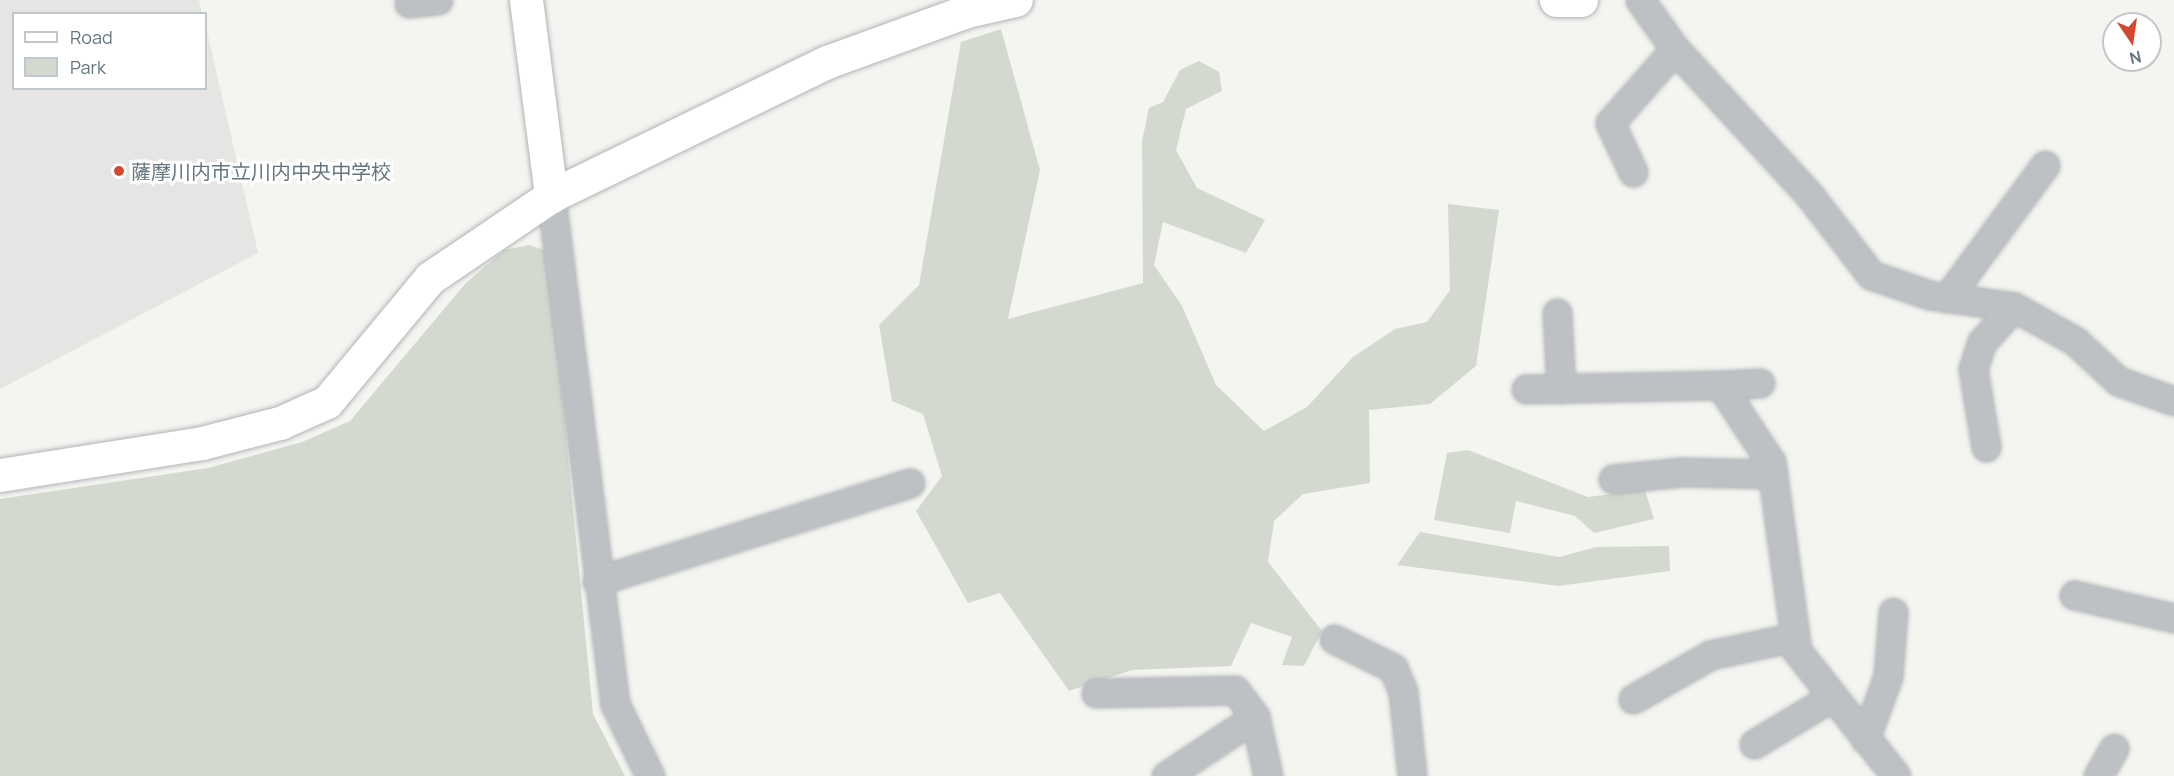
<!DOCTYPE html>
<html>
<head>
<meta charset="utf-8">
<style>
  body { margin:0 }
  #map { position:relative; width:2174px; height:776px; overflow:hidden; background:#f4f4f0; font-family:Manrope,"Noto Sans JP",sans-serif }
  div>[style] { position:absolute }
  .built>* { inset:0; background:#e5e5e4 }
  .green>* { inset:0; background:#d4d9d0 }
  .roads { filter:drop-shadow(0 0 2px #b0b5b8) drop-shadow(0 0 2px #b0b5b8) }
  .street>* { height:27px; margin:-13.5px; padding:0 13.5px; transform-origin:13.5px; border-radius:13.5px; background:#bdc1c4 }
  .secondary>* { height:33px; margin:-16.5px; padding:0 16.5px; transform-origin:16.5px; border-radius:16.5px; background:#fff }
  .dots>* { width:16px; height:16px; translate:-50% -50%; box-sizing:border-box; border:3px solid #fff; border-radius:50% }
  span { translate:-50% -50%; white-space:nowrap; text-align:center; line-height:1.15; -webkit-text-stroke:6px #fff; paint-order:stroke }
  .poi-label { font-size:20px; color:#65767f }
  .left { translate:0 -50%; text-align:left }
  .legend { position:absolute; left:12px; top:12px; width:195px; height:78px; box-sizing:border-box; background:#fff; border:2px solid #c1c8cc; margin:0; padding:8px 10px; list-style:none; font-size:18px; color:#65767f }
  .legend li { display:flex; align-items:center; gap:12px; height:30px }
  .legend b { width:30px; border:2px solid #c1c8cc }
  .north { position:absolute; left:2102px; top:12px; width:60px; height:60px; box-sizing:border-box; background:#fff; border:2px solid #c1c8cc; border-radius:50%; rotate:167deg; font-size:16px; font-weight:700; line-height:24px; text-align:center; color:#65767f }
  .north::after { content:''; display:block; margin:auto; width:21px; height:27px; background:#d44830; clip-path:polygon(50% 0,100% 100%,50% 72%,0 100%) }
</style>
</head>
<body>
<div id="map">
  <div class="built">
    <div style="clip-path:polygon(0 0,199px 0,202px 13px,14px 14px,14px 88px,206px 88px,206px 27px,258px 253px,0 389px)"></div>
  </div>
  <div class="green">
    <div style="clip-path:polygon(1001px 29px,1040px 170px,1008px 319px,1143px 283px,1142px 141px,1149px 108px,1163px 102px,1180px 70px,1199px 61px,1219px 72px,1222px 91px,1186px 109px,1176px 150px,1197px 188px,1265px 220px,1246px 253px,1163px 222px,1154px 265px,1182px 306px,1216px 385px,1264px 431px,1307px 407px,1353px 357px,1395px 329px,1427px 322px,1450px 290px,1448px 204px,1499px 210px,1476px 366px,1430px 404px,1369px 410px,1370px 483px,1303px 494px,1274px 521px,1268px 562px,1322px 631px,1304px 666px,1282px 665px,1292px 637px,1251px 623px,1231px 666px,1132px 670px,1069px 691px,1000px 593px,968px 603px,916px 511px,942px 476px,923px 414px,892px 401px,879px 325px,919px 285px,961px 42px)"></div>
    <div style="clip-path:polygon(529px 245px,545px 250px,550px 273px,593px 714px,625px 776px,0 776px,0 499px,208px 468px,302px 442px,350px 421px,465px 284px,504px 250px)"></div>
    <div style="clip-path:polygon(1468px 450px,1588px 497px,1645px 490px,1654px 519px,1594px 533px,1575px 516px,1516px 501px,1510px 533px,1434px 520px,1447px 453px)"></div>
    <div style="clip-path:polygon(1420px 532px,1559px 557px,1596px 547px,1669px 546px,1670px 571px,1558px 586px,1397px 565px)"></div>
  </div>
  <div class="roads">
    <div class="street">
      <div style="left:409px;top:3px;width:29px;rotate:-6deg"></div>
      <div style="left:1675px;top:49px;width:200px;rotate:47.4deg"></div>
      <div style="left:1810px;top:196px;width:100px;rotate:52.3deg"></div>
      <div style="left:1871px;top:275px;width:61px;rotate:19deg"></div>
      <div style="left:1929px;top:295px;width:86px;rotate:8deg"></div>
      <div style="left:2014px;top:307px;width:70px;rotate:29.1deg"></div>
      <div style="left:2075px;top:341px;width:59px;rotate:42.9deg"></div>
      <div style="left:2118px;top:381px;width:59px;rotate:19.7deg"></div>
      <div style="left:1633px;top:172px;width:54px;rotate:-115.1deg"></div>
      <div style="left:1610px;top:123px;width:98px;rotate:-48.7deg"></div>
      <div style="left:1675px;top:49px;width:60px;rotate:-125.5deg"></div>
      <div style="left:551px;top:196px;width:512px;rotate:82.82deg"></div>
      <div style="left:615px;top:704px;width:80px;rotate:64.1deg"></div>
      <div style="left:1947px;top:298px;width:165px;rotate:-53.6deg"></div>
      <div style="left:1557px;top:313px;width:76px;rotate:87deg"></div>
      <div style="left:1720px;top:385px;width:40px;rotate:-2.9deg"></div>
      <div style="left:1526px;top:389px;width:194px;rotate:-1.2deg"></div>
      <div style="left:1720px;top:385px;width:92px;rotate:56.5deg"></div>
      <div style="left:1771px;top:462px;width:191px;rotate:82.2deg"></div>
      <div style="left:1797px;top:651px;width:159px;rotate:51.6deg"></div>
      <div style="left:1986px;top:447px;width:79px;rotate:-99.5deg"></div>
      <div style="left:1973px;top:369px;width:28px;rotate:-72deg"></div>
      <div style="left:1982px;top:342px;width:47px;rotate:-47.6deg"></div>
      <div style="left:1613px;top:479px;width:69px;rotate:-5.8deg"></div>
      <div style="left:1682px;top:472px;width:91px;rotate:1.3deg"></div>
      <div style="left:597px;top:581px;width:328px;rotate:-17.4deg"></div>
      <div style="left:2074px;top:595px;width:103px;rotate:13deg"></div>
      <div style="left:1334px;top:639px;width:66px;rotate:26.2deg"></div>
      <div style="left:1393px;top:668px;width:26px;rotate:67deg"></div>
      <div style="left:1403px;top:692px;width:84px;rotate:83.9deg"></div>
      <div style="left:1096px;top:693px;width:139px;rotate:-1.2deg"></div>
      <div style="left:1235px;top:690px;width:34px;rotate:53deg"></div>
      <div style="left:1255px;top:717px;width:60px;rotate:77.6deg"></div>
      <div style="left:1633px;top:699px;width:89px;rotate:-29.7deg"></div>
      <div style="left:1710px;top:655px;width:87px;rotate:-12deg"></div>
      <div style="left:1865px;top:739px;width:67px;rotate:-69.9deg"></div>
      <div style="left:1888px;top:676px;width:64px;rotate:-85.5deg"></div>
      <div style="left:1754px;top:744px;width:91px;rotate:-31.1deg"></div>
      <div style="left:1166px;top:776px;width:107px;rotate:-33.5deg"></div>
      <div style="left:2098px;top:776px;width:32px;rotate:-60deg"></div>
    </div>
    <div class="secondary">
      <div style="left:526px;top:0;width:198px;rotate:82.7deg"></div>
      <div style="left:1556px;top:0;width:25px"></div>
      <div style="left:0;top:475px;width:205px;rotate:-9deg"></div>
      <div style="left:202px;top:443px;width:81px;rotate:-14.4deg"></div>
      <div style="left:280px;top:423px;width:51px;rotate:-24.1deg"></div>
      <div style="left:327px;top:402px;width:161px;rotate:-50.3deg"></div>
      <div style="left:430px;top:278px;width:146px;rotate:-34.1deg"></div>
      <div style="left:551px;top:196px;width:307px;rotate:-25.9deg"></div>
      <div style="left:827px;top:62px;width:149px;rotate:-20deg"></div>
      <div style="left:967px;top:11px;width:50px;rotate:-12.7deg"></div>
    </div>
  </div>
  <div class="dots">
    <div style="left:119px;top:171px;background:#d44830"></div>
  </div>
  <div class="poi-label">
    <span class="left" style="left:131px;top:171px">薩摩川内市立川内中央中学校</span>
  </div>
  <ul class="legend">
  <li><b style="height:8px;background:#fff"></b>Road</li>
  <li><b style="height:16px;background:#d4d9d0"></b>Park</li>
  </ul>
  <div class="north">N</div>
</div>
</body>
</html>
